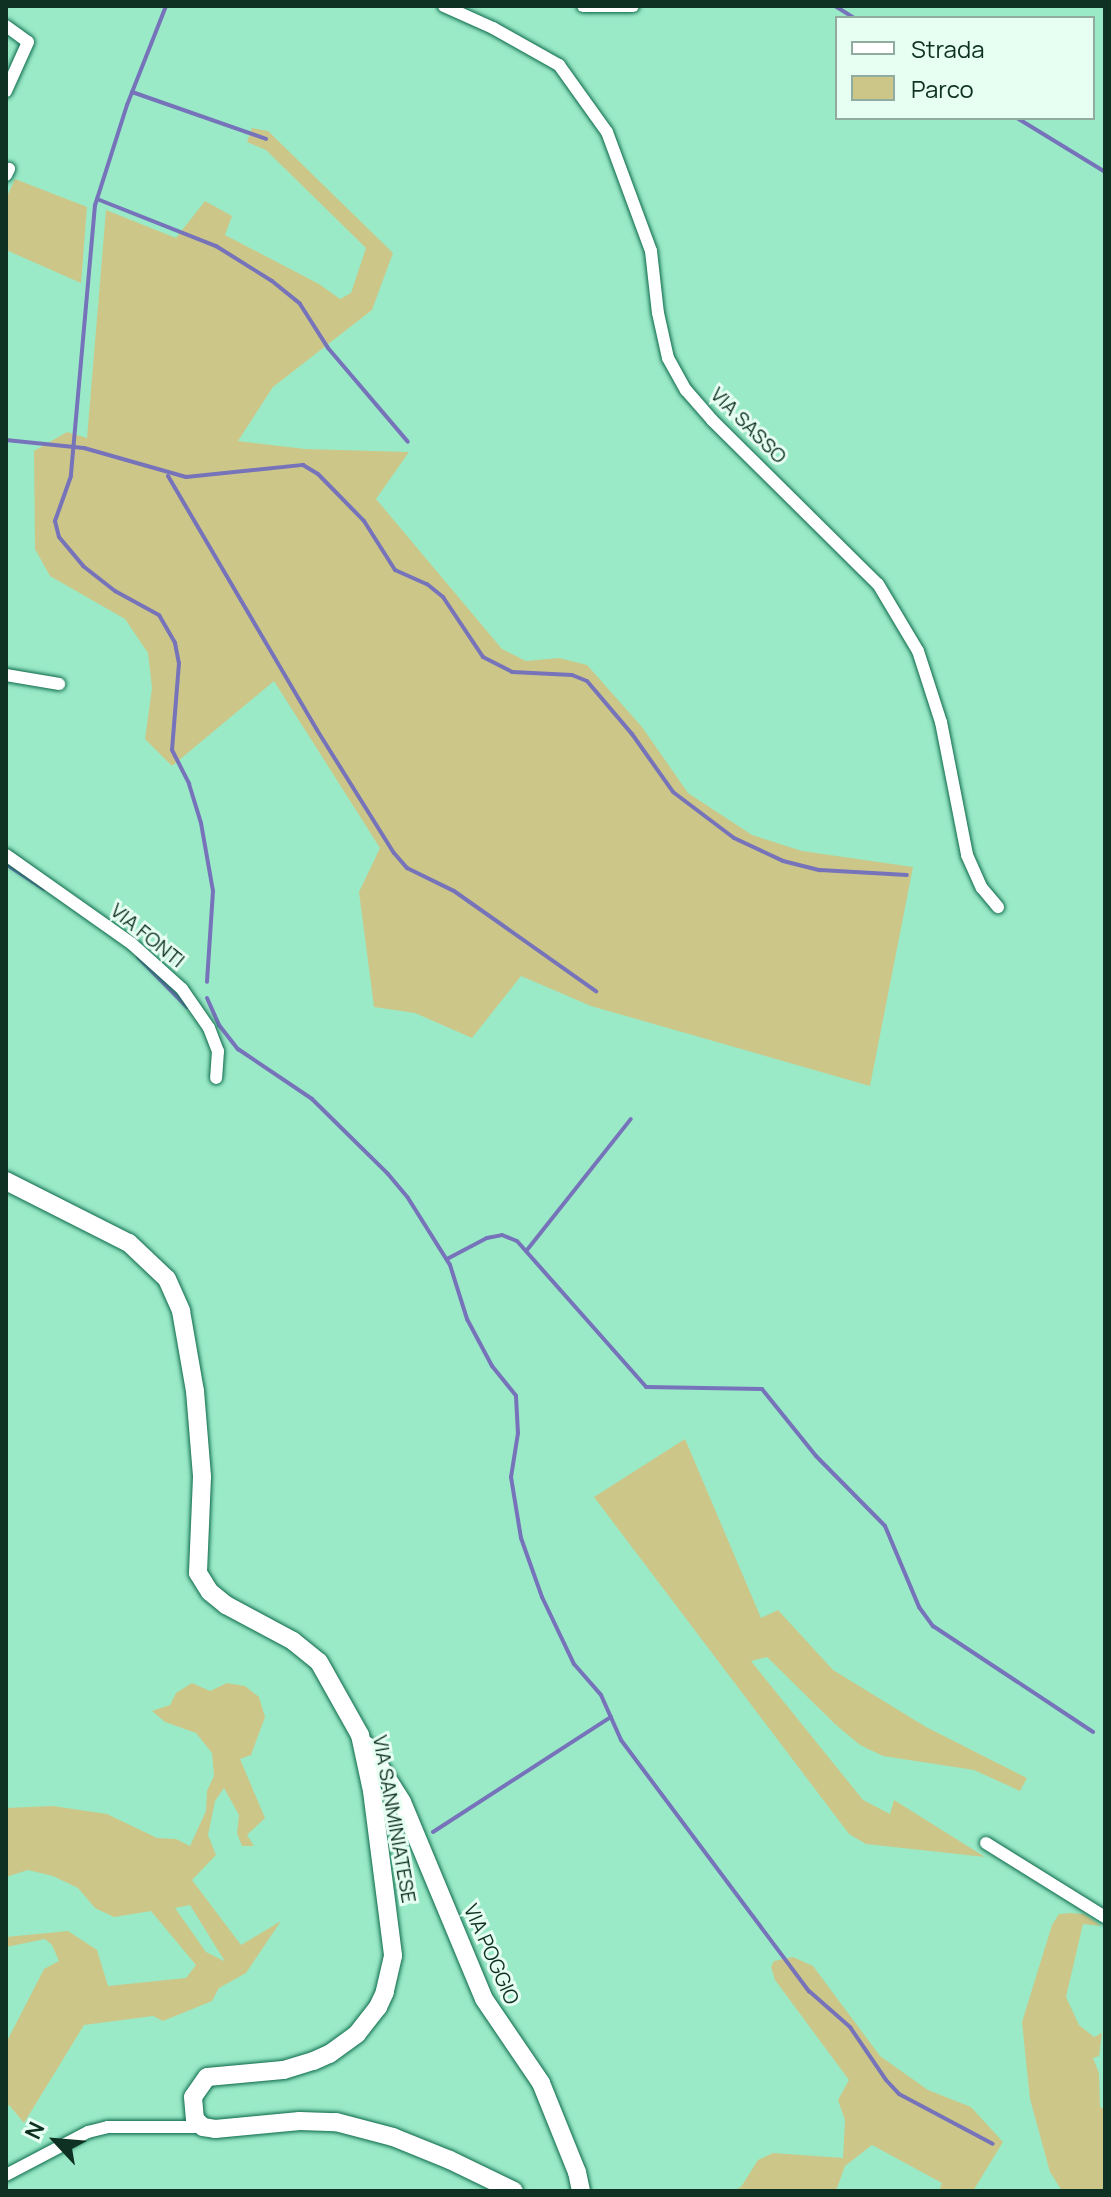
<!DOCTYPE html>
<html>
<head>
<meta charset="utf-8">
<style>
  body { margin:0 }
  #map { position:relative; width:1111px; height:2197px; overflow:hidden; background:#9aeac7; font-family:Manrope,sans-serif }
  div>[style] { position:absolute }
  .green>* { inset:0; background:#ccc789 }
  .stream>* { height:4px; margin:-2px; padding:0 2px; transform-origin:2px; border-radius:2px; background:#7673ba }
  .roads { filter:drop-shadow(0 0 2px #0c694b) drop-shadow(0 0 2px #0c694b) }
  .street>* { height:12px; margin:-6px; padding:0 6px; transform-origin:6px; border-radius:6px; background:#fff }
  .secondary>* { height:18px; margin:-9px; padding:0 9px; transform-origin:9px; border-radius:9px; background:#fff }
  span { translate:-50% -50%; white-space:nowrap; text-align:center; line-height:1.15; -webkit-text-stroke:6px #e7fef3; paint-order:stroke }
  .street-label { font-size:20px; color:#0e3123 }
  .frame { position:absolute; inset:0; border:8px solid #0e3123; pointer-events:none }
  .legend { position:absolute; left:835px; top:16px; width:260px; height:104px; box-sizing:border-box; background:#e7fef3; border:2px solid #90aca0; margin:0; padding:10px 14px; list-style:none; font-size:24px; color:#0e3123 }
  .legend li { display:flex; align-items:center; gap:16px; height:40px }
  .legend b { width:40px; border:2px solid #90aca0 }
  .north { position:absolute; left:16px; top:2101px; width:80px; height:80px; -webkit-text-stroke:6px #e7fef3; paint-order:stroke; rotate:296deg; font-size:22px; font-weight:700; line-height:32px; text-align:center; color:#0e3123 }
  .north::after { content:''; display:block; margin:auto; width:28px; height:36px; background:#0e3123; clip-path:polygon(50% 0,100% 100%,50% 72%,0 100%) }
</style>
</head>
<body>
<div id="map">
  <div class="green">
    <div style="clip-path:polygon(252px 128px,268px 131px,393px 253px,372px 310px,273px 387px,238px 441px,305px 449px,409px 452px,376px 499px,502px 649px,526px 661px,559px 658px,587px 665px,642px 727px,688px 793px,752px 835px,802px 851px,913px 867px,870px 1086px,591px 1006px,521px 976px,472px 1038px,415px 1013px,374px 1007px,359px 892px,380px 848px,274px 681px,172px 766px,145px 739px,152px 688px,148px 653px,125px 619px,50px 576px,35px 549px,34px 451px,67px 432px,87px 438px,106px 210px,176px 238px,205px 201px,232px 216px,225px 235px,319px 284px,340px 299px,351px 293px,366px 248px,266px 150px,247px 142px)"></div>
    <div style="clip-path:polygon(15px 179px,87px 207px,81px 283px,6px 250px,6px 199px)"></div>
    <div style="clip-path:polygon(685px 1439px,761px 1618px,778px 1610px,833px 1670px,926px 1727px,1027px 1778px,1020px 1791px,974px 1770px,883px 1756px,860px 1745px,835px 1724px,767px 1657px,751px 1661px,863px 1800px,890px 1814px,894px 1800px,985px 1857px,866px 1844px,849px 1834px,594px 1497px)"></div>
    <div style="clip-path:polygon(evenodd,192px 1683px,210px 1691px,227px 1683px,245px 1686px,259px 1697px,265px 1717px,251px 1755px,240px 1759px,265px 1818px,247px 1835px,254px 1846px,242px 1846px,237px 1833px,239px 1815px,224px 1788px,215px 1801px,208px 1835px,216px 1855px,192px 1880px,241px 1945px,281px 1921px,246px 1973px,219px 1988px,212px 2001px,163px 2021px,153px 2016px,84px 2025px,24px 2123px,9px 2105px,6px 2108px,6px 2043px,44px 1969px,59px 1961px,52px 1945px,45px 1939px,6px 1947px,6px 1937px,68px 1931px,97px 1950px,108px 1986px,186px 1978px,196px 1965px,151px 1911px,114px 1917px,95px 1908px,78px 1888px,53px 1876px,28px 1870px,6px 1877px,6px 1808px,53px 1806px,107px 1814px,157px 1838px,176px 1839px,190px 1846px,206px 1811px,207px 1791px,214px 1776px,212px 1753px,196px 1733px,165px 1722px,152px 1711px,170px 1705px,176px 1693px,192px 1683px,190px 1905px,224px 1960px,224px 1961px,206px 1952px,175px 1908px,190px 1905px)"></div>
    <div style="clip-path:polygon(1070px 1913px,1084px 1914px,1101px 1926px,1083px 1924px,1066px 1997px,1079px 2025px,1094px 2037px,1102px 2033px,1099px 2056px,1093px 2058px,1099px 2073px,1100px 2107px,1105px 2109px,1105px 2191px,1062px 2191px,1050px 2172px,1030px 2099px,1022px 2022px,1052px 1925px,1059px 1914px)"></div>
    <div style="clip-path:polygon(793px 1957px,813px 1966px,880px 2056px,928px 2090px,971px 2107px,1003px 2142px,973px 2191px,939px 2191px,942px 2183px,872px 2145px,845px 2166px,836px 2191px,732px 2191px,741px 2187px,758px 2160px,773px 2153px,843px 2158px,845px 2120px,838px 2100px,849px 2080px,775px 1980px,771px 1967px,774px 1961px)"></div>
  </div>
  <div class="stream">
    <div style="left:166px;top:6px;width:106px;rotate:111.5deg"></div>
    <div style="left:127px;top:105px;width:105px;rotate:107.7deg"></div>
    <div style="left:95px;top:205px;width:272px;rotate:95.1deg"></div>
    <div style="left:71px;top:476px;width:48px;rotate:109.6deg"></div>
    <div style="left:55px;top:521px;width:16px;rotate:76deg"></div>
    <div style="left:59px;top:537px;width:38px;rotate:50deg"></div>
    <div style="left:83px;top:566px;width:41px;rotate:38deg"></div>
    <div style="left:115px;top:591px;width:50px;rotate:28.6deg"></div>
    <div style="left:159px;top:615px;width:32px;rotate:60deg"></div>
    <div style="left:175px;top:643px;width:20px;rotate:79deg"></div>
    <div style="left:179px;top:663px;width:87px;rotate:94.6deg"></div>
    <div style="left:172px;top:750px;width:38px;rotate:63deg"></div>
    <div style="left:189px;top:784px;width:41px;rotate:72.9deg"></div>
    <div style="left:201px;top:823px;width:69px;rotate:80deg"></div>
    <div style="left:213px;top:891px;width:91px;rotate:93.8deg"></div>
    <div style="left:835px;top:6px;width:22px;rotate:32deg"></div>
    <div style="left:132px;top:92px;width:142px;rotate:19.3deg"></div>
    <div style="left:1017px;top:118px;width:103px;rotate:31.5deg"></div>
    <div style="left:97px;top:199px;width:128px;rotate:21.6deg"></div>
    <div style="left:216px;top:246px;width:66px;rotate:32deg"></div>
    <div style="left:272px;top:281px;width:36px;rotate:39deg"></div>
    <div style="left:300px;top:304px;width:52px;rotate:57.5deg"></div>
    <div style="left:328px;top:348px;width:123px;rotate:49.6deg"></div>
    <div style="left:6px;top:440px;width:78px;rotate:5.9deg"></div>
    <div style="left:84px;top:448px;width:106px;rotate:15.9deg"></div>
    <div style="left:186px;top:477px;width:118px;rotate:-5.9deg"></div>
    <div style="left:303px;top:465px;width:17px;rotate:31deg"></div>
    <div style="left:318px;top:474px;width:66px;rotate:45.6deg"></div>
    <div style="left:364px;top:521px;width:58px;rotate:57.7deg"></div>
    <div style="left:395px;top:570px;width:35px;rotate:24deg"></div>
    <div style="left:427px;top:584px;width:21px;rotate:39deg"></div>
    <div style="left:443px;top:597px;width:72px;rotate:56.3deg"></div>
    <div style="left:483px;top:657px;width:33px;rotate:27deg"></div>
    <div style="left:512px;top:672px;width:60px;rotate:2.9deg"></div>
    <div style="left:572px;top:675px;width:16px;rotate:22deg"></div>
    <div style="left:587px;top:681px;width:70px;rotate:49.7deg"></div>
    <div style="left:632px;top:734px;width:71px;rotate:54.7deg"></div>
    <div style="left:673px;top:792px;width:76px;rotate:37deg"></div>
    <div style="left:734px;top:838px;width:54px;rotate:25.1deg"></div>
    <div style="left:783px;top:861px;width:38px;rotate:14deg"></div>
    <div style="left:820px;top:870px;width:87px;rotate:3.3deg"></div>
    <div style="left:168px;top:476px;width:294px;rotate:59.6deg"></div>
    <div style="left:317px;top:730px;width:145px;rotate:58deg"></div>
    <div style="left:394px;top:853px;width:20px;rotate:49deg"></div>
    <div style="left:407px;top:868px;width:52px;rotate:26.1deg"></div>
    <div style="left:454px;top:891px;width:174px;rotate:35.2deg"></div>
    <div style="left:6px;top:864px;width:45px;rotate:33.3deg"></div>
    <div style="left:138px;top:957px;width:70px;rotate:45.6deg"></div>
    <div style="left:207px;top:998px;width:30px;rotate:66deg"></div>
    <div style="left:219px;top:1025px;width:31px;rotate:52deg"></div>
    <div style="left:238px;top:1049px;width:89px;rotate:34deg"></div>
    <div style="left:312px;top:1099px;width:107px;rotate:44.6deg"></div>
    <div style="left:388px;top:1174px;width:31px;rotate:50deg"></div>
    <div style="left:408px;top:1198px;width:79px;rotate:57.9deg"></div>
    <div style="left:450px;top:1265px;width:57px;rotate:72.5deg"></div>
    <div style="left:467px;top:1319px;width:53px;rotate:62deg"></div>
    <div style="left:492px;top:1366px;width:38px;rotate:51deg"></div>
    <div style="left:516px;top:1396px;width:37px;rotate:87deg"></div>
    <div style="left:518px;top:1433px;width:45px;rotate:99deg"></div>
    <div style="left:511px;top:1477px;width:62px;rotate:80.7deg"></div>
    <div style="left:521px;top:1538px;width:63px;rotate:70.4deg"></div>
    <div style="left:542px;top:1597px;width:74px;rotate:64.5deg"></div>
    <div style="left:574px;top:1664px;width:41px;rotate:48.9deg"></div>
    <div style="left:601px;top:1695px;width:49px;rotate:66deg"></div>
    <div style="left:621px;top:1740px;width:314px;rotate:53.2deg"></div>
    <div style="left:809px;top:1991px;width:55px;rotate:41.3deg"></div>
    <div style="left:850px;top:2027px;width:64px;rotate:55.8deg"></div>
    <div style="left:886px;top:2080px;width:19px;rotate:47deg"></div>
    <div style="left:899px;top:2094px;width:106px;rotate:28deg"></div>
    <div style="left:527px;top:1250px;width:167px;rotate:-51.6deg"></div>
    <div style="left:447px;top:1259px;width:45px;rotate:-27.7deg"></div>
    <div style="left:487px;top:1238px;width:15px;rotate:-11deg"></div>
    <div style="left:502px;top:1235px;width:16px;rotate:22deg"></div>
    <div style="left:517px;top:1241px;width:195px;rotate:48.5deg"></div>
    <div style="left:646px;top:1387px;width:116px;rotate:1deg"></div>
    <div style="left:762px;top:1389px;width:86px;rotate:51.1deg"></div>
    <div style="left:816px;top:1456px;width:98px;rotate:45.4deg"></div>
    <div style="left:885px;top:1526px;width:88px;rotate:67.2deg"></div>
    <div style="left:919px;top:1607px;width:24px;rotate:54deg"></div>
    <div style="left:933px;top:1626px;width:192px;rotate:33.5deg"></div>
    <div style="left:433px;top:1832px;width:212px;rotate:-32.9deg"></div>
  </div>
  <div class="roads">
    <div class="street">
      <div style="left:444px;top:6px;width:54px;rotate:24.2deg"></div>
      <div style="left:493px;top:28px;width:76px;rotate:29.3deg"></div>
      <div style="left:559px;top:65px;width:82px;rotate:54.4deg"></div>
      <div style="left:607px;top:132px;width:127px;rotate:69.7deg"></div>
      <div style="left:651px;top:251px;width:62px;rotate:83.6deg"></div>
      <div style="left:658px;top:313px;width:46px;rotate:77.5deg"></div>
      <div style="left:668px;top:358px;width:37px;rotate:61deg"></div>
      <div style="left:686px;top:390px;width:40px;rotate:49deg"></div>
      <div style="left:712px;top:420px;width:233px;rotate:44.7deg"></div>
      <div style="left:878px;top:584px;width:78px;rotate:59.2deg"></div>
      <div style="left:918px;top:651px;width:75px;rotate:72.1deg"></div>
      <div style="left:941px;top:722px;width:136px;rotate:78.9deg"></div>
      <div style="left:967px;top:855px;width:36px;rotate:66deg"></div>
      <div style="left:982px;top:888px;width:25px;rotate:50deg"></div>
      <div style="left:583px;top:6px;width:50px"></div>
      <div style="left:6px;top:26px;width:27px;rotate:36deg"></div>
      <div style="left:28px;top:42px;width:54px;rotate:114.2deg"></div>
      <div style="left:6px;top:175px;width:7px;rotate:-63deg"></div>
      <div style="left:6px;top:675px;width:54px;rotate:9.6deg"></div>
      <div style="left:6px;top:855px;width:154px;rotate:35.2deg"></div>
      <div style="left:132px;top:944px;width:67px;rotate:42deg"></div>
      <div style="left:182px;top:989px;width:47px;rotate:55.3deg"></div>
      <div style="left:209px;top:1028px;width:25px;rotate:69deg"></div>
      <div style="left:218px;top:1051px;width:27px;rotate:94deg"></div>
      <div style="left:986px;top:1843px;width:140px;rotate:31.9deg"></div>
      <div style="left:6px;top:2175px;width:93px;rotate:-27.7deg"></div>
      <div style="left:88px;top:2132px;width:21px;rotate:-14deg"></div>
      <div style="left:108px;top:2127px;width:95px"></div>
    </div>
    <div class="secondary">
      <div style="left:6px;top:1181px;width:138px;rotate:26.8deg"></div>
      <div style="left:129px;top:1243px;width:52px;rotate:43.5deg"></div>
      <div style="left:167px;top:1279px;width:35px;rotate:66deg"></div>
      <div style="left:181px;top:1311px;width:81px;rotate:80.1deg"></div>
      <div style="left:195px;top:1391px;width:86px;rotate:85.3deg"></div>
      <div style="left:202px;top:1477px;width:96px;rotate:92.4deg"></div>
      <div style="left:198px;top:1573px;width:22px;rotate:58deg"></div>
      <div style="left:210px;top:1592px;width:21px;rotate:39deg"></div>
      <div style="left:226px;top:1605px;width:76px;rotate:28.2deg"></div>
      <div style="left:293px;top:1641px;width:33px;rotate:39deg"></div>
      <div style="left:319px;top:1662px;width:84px;rotate:60.7deg"></div>
      <div style="left:360px;top:1735px;width:57px;rotate:77.9deg"></div>
      <div style="left:372px;top:1791px;width:166px;rotate:82.7deg"></div>
      <div style="left:393px;top:1956px;width:37px;rotate:103deg"></div>
      <div style="left:385px;top:1992px;width:17px;rotate:115deg"></div>
      <div style="left:378px;top:2007px;width:34px;rotate:128deg"></div>
      <div style="left:357px;top:2034px;width:34px;rotate:144deg"></div>
      <div style="left:329px;top:2054px;width:17px;rotate:156deg"></div>
      <div style="left:313px;top:2061px;width:31px;rotate:163deg"></div>
      <div style="left:283px;top:2070px;width:76px;rotate:174.7deg"></div>
      <div style="left:207px;top:2077px;width:24px;rotate:125deg"></div>
      <div style="left:193px;top:2097px;width:22px;rotate:85deg"></div>
      <div style="left:195px;top:2119px;width:11px;rotate:45deg"></div>
      <div style="left:203px;top:2127px;width:12px;rotate:9deg"></div>
      <div style="left:215px;top:2129px;width:85px;rotate:-5.4deg"></div>
      <div style="left:300px;top:2121px;width:36px;rotate:2deg"></div>
      <div style="left:336px;top:2122px;width:59px;rotate:14.7deg"></div>
      <div style="left:393px;top:2137px;width:61px;rotate:22deg"></div>
      <div style="left:450px;top:2160px;width:71px;rotate:25.8deg"></div>
      <div style="left:366px;top:1745px;width:67px;rotate:57.7deg"></div>
      <div style="left:402px;top:1802px;width:213px;rotate:67.4deg"></div>
      <div style="left:484px;top:1999px;width:102px;rotate:55.8deg"></div>
      <div style="left:541px;top:2083px;width:96px;rotate:68deg"></div>
      <div style="left:577px;top:2172px;width:19px;rotate:78deg"></div>
    </div>
  </div>
  <div class="street-label">
    <span style="left:749px;top:425px;rotate:45deg">VIA SASSO</span>
    <span style="left:148px;top:935px;rotate:39deg">VIA FONTI</span>
    <span style="left:395px;top:1819px;rotate:80deg">VIA SANMINIATESE</span>
    <span style="left:492px;top:1954px;rotate:66deg">VIA POGGIO</span>
  </div>
  <div class="frame"></div>
  <ul class="legend">
  <li><b style="height:10px;background:#fff"></b>Strada</li>
  <li><b style="height:22px;background:#ccc789"></b>Parco</li>
  </ul>
  <div class="north">N</div>
</div>
</body>
</html>
